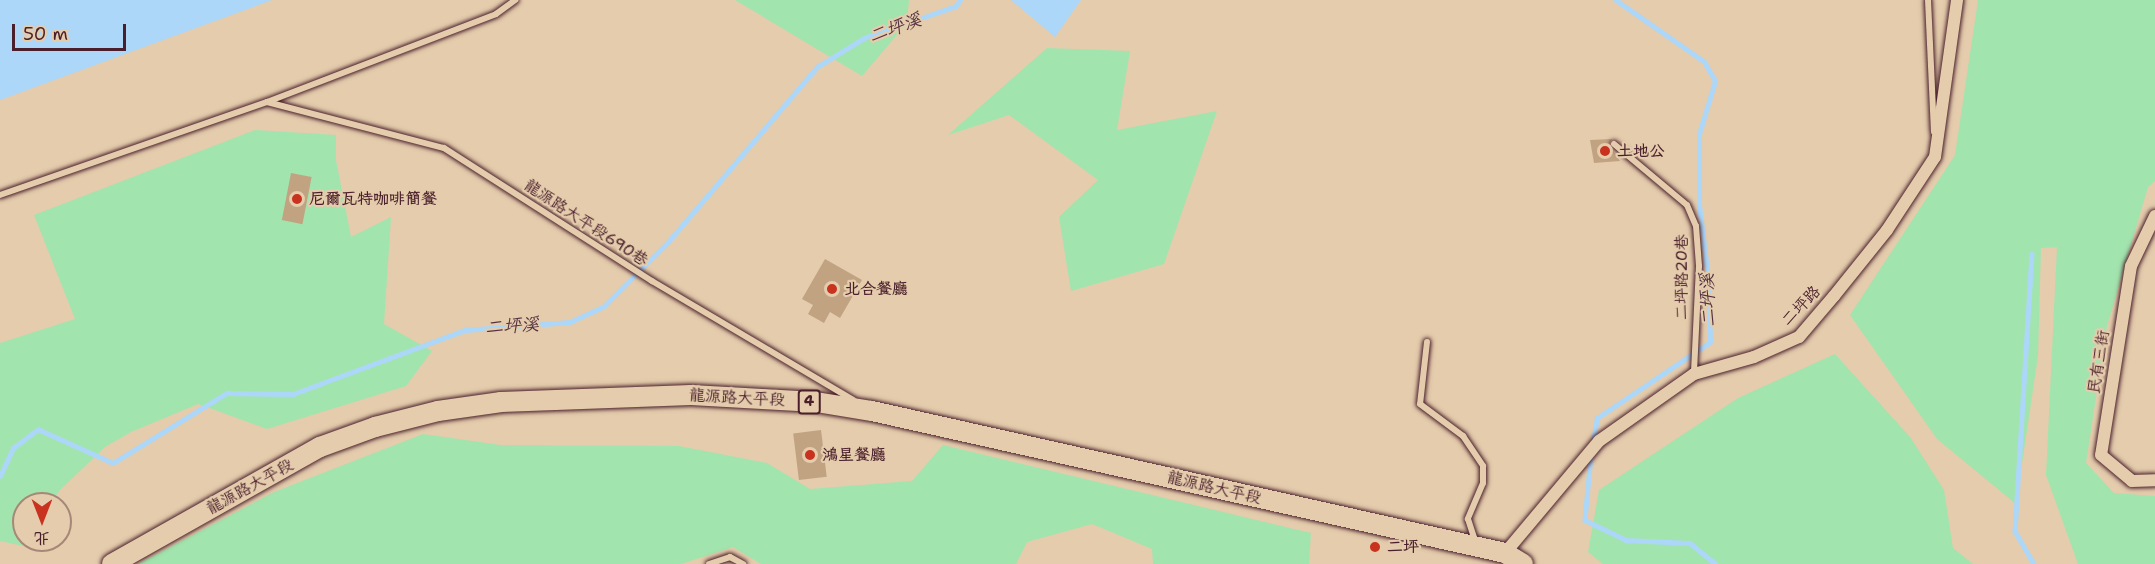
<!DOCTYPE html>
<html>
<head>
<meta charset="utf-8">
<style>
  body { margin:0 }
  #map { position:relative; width:2155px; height:564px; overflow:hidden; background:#e4ccac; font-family:"Shantell Sans","LXGW WenKai TC",sans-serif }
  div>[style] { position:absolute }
  .green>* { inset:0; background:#a2e4ae }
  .water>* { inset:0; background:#acd7f8 }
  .stream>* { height:4.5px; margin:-2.25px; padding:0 2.25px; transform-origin:2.25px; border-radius:2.25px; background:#acd7f8 }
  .building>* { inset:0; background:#c1a382; transform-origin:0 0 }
  .roads { filter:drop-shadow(0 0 2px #4a1f2b) drop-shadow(0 0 2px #4a1f2b) }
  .lane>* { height:6px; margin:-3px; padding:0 3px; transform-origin:3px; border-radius:3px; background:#e4ccac }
  .street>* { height:12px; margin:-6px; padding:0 6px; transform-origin:6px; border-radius:6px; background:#e4ccac }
  .primary>* { height:20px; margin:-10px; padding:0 10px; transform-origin:10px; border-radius:10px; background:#e4ccac }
  .dots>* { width:16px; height:16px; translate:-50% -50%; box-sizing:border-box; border:3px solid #e4ccac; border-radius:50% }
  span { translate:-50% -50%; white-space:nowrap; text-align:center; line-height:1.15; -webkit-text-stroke:4.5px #e4ccac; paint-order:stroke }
  .shield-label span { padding:2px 4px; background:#e4ccac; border:2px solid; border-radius:4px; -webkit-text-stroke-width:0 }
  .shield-label { font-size:15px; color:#4a1f2b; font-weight:700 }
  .poi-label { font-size:16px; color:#4a1f2b; font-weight:700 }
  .left { translate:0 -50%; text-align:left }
  .street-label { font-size:16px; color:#4a1f2b }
  .water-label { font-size:18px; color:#543140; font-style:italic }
  .north { position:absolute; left:12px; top:492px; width:60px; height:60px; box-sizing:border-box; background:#e4ccac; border:2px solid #a68778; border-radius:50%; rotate:180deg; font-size:16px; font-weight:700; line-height:24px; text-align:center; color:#4a1f2b }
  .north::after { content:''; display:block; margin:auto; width:21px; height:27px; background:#c8321e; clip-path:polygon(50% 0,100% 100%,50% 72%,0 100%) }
  .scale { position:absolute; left:12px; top:24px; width:114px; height:27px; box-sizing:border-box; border:3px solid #4a1f2b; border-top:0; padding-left:8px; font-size:18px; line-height:21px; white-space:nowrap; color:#4a1f2b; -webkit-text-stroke:4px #e4ccac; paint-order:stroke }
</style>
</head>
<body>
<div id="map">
  <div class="green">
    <div style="clip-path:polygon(735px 0,909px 0,907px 23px,862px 76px)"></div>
    <div style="clip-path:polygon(1978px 0,2155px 0,2155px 181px,2148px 187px,2107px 326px,2086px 463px,2114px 493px,2155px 496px,2155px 564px,2078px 564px,2046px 475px,2057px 247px,2041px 248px,2038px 356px,2016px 504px,1937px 439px,1850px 315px,1955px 155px)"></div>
    <div style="clip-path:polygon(1047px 48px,1130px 51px,1117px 130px,1217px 111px,1164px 264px,1071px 291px,1059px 217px,1098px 180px,1009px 115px,948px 135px)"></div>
    <div style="clip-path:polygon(255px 130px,336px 135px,336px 160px,351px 237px,391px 217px,384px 324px,432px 351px,406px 386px,267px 429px,198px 404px,131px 432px,105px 447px,59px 491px,51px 504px,24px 504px,24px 540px,31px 540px,28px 547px,0 541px,0 343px,75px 319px,34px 215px)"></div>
    <div style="clip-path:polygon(1835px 354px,1910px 437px,1944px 490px,1953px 548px,1973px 564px,1603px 564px,1588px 552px,1599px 490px,1738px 398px)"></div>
    <div style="clip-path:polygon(423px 434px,500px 445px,679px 446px,767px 463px,810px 489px,912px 481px,943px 445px,1311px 533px,1309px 564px,1153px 564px,1152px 549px,1092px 524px,1027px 542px,1016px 564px,761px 564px,733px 547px,681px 564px,138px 564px,274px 492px)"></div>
  </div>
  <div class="water">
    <div style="clip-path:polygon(0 0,272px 0,0 100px)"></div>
    <div style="clip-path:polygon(1011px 0,1081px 0,1055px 37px)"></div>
  </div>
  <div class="stream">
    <div style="left:2032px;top:254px;width:278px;rotate:93.5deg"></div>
    <div style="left:2015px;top:531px;width:38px;rotate:60deg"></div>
    <div style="left:1593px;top:442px;width:24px;rotate:-81deg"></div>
    <div style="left:1597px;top:418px;width:136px;rotate:-33.9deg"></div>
    <div style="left:1710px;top:342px;width:56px;rotate:-91deg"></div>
    <div style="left:1709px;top:286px;width:83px;rotate:-97deg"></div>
    <div style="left:1699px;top:204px;width:70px;rotate:-90deg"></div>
    <div style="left:1699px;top:134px;width:55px;rotate:-73.2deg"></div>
    <div style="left:1715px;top:81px;width:22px;rotate:-120deg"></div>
    <div style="left:1704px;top:62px;width:108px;rotate:-145.1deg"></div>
    <div style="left:1591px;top:456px;width:64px;rotate:95.4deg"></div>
    <div style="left:1585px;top:520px;width:46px;rotate:26deg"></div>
    <div style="left:1626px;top:540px;width:64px;rotate:2.7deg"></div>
    <div style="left:1690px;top:543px;width:33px;rotate:39deg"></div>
    <div style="left:0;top:476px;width:31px;rotate:-65deg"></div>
    <div style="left:13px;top:448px;width:31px;rotate:-37deg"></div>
    <div style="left:38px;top:429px;width:82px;rotate:24.4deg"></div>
    <div style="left:113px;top:463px;width:134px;rotate:-31.6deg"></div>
    <div style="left:227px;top:393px;width:66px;rotate:0.9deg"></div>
    <div style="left:293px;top:394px;width:184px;rotate:-20.4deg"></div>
    <div style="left:465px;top:330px;width:105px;rotate:-4.4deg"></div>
    <div style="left:570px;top:322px;width:38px;rotate:-25deg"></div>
    <div style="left:604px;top:306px;width:91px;rotate:-45deg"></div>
    <div style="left:668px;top:242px;width:230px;rotate:-49.6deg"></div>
    <div style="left:817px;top:67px;width:55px;rotate:-31.7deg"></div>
    <div style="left:864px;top:38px;width:97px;rotate:-19.2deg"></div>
    <div style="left:956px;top:6px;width:7px;rotate:-56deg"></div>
  </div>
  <div class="building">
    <div style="clip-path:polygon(1612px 139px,1609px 145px,1620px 161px,1594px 163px,1590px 140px)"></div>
    <div style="left:291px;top:173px;width:21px;height:48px;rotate:11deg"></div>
    <div style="clip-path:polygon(825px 259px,862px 280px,840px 318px,830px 312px,824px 323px,808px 314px,813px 305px,802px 299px)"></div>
    <div style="left:821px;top:430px;width:47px;height:28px;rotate:83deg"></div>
  </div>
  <div class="roads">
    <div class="lane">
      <div style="left:1928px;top:0;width:132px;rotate:87.4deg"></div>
      <div style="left:267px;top:102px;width:183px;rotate:14.6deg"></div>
      <div style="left:444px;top:148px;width:247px;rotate:32.6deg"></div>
      <div style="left:652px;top:281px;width:234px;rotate:30.6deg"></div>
      <div style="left:1614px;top:144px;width:95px;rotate:39.9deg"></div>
      <div style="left:1687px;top:205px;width:23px;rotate:67deg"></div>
      <div style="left:1696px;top:226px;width:40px;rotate:85.7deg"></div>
      <div style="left:1699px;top:266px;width:108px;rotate:92.7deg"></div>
      <div style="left:0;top:195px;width:283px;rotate:-19.2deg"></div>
      <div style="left:267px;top:102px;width:245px;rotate:-21deg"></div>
      <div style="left:496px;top:14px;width:24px;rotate:-36deg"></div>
      <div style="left:1427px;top:342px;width:62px;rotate:96.4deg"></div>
      <div style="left:1420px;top:404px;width:54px;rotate:36.7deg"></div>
      <div style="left:1463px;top:436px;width:36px;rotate:56deg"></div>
      <div style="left:1483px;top:466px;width:17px;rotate:90deg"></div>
      <div style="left:1483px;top:483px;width:39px;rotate:113deg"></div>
      <div style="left:1468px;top:519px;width:26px;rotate:72deg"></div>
      <div style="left:709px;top:564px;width:22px;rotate:-18deg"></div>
      <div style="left:730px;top:557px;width:15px;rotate:28deg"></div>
    </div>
    <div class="street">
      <div style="left:2155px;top:216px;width:55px;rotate:115.6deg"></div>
      <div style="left:2131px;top:266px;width:191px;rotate:99deg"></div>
      <div style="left:2101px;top:455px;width:40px;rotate:40deg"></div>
      <div style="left:2132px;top:481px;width:23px;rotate:-2deg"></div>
      <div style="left:1505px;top:553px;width:146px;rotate:-50deg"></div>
      <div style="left:1599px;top:441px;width:116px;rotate:-35.2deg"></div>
      <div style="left:1694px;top:374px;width:62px;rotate:-15.8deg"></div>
      <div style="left:1754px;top:357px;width:49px;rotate:-24deg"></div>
      <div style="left:1799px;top:337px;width:54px;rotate:-49.5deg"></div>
      <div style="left:1834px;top:296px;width:85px;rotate:-51.2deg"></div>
      <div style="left:1887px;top:230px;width:87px;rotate:-56.7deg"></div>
      <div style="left:1935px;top:157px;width:159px;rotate:-82deg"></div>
    </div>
    <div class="primary">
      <div style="left:112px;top:564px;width:239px;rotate:-29.4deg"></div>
      <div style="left:320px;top:447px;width:59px;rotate:-20deg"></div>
      <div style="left:375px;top:427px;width:65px;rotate:-14.3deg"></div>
      <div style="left:438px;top:411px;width:64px;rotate:-8.1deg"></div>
      <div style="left:501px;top:402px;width:190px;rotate:-2.1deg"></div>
      <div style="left:691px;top:395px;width:125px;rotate:3.2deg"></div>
      <div style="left:816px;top:402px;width:57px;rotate:9.1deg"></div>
      <div style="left:872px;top:411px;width:649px;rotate:12.64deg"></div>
      <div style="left:1505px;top:553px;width:21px;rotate:31deg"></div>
    </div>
  </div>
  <div class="dots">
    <div style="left:1605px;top:151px;background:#c8321e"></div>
    <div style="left:297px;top:199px;background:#c8321e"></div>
    <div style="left:832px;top:289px;background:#c8321e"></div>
    <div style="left:810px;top:455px;background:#c8321e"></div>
    <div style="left:1375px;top:547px;background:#c8321e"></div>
  </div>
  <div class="shield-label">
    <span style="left:809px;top:402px">4</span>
  </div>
  <div class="poi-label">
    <span class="left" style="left:1617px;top:151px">土地公</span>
    <span class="left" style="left:309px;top:199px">尼爾瓦特咖啡簡餐</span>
    <span class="left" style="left:844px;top:289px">北合餐廳</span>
    <span class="left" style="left:822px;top:455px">鴻星餐廳</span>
    <span class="left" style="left:1387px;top:547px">二坪</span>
  </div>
  <div class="street-label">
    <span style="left:586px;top:223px;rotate:33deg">龍源路大平段690巷</span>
    <span style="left:1682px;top:277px;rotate:-90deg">二坪路20巷</span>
    <span style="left:1801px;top:306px;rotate:-46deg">二坪路</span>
    <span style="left:2099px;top:362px;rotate:-81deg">民有三街</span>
    <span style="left:737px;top:398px;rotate:3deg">龍源路大平段</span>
    <span style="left:250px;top:487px;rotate:-29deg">龍源路大平段</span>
    <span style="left:1214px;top:488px;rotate:13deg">龍源路大平段</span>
  </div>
  <div class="water-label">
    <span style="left:895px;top:28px;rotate:-20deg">二坪溪</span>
    <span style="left:1708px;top:300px;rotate:-93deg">二坪溪</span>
    <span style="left:512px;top:326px;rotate:-4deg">二坪溪</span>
  </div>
  <div class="north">北</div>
  <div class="scale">50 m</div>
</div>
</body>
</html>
